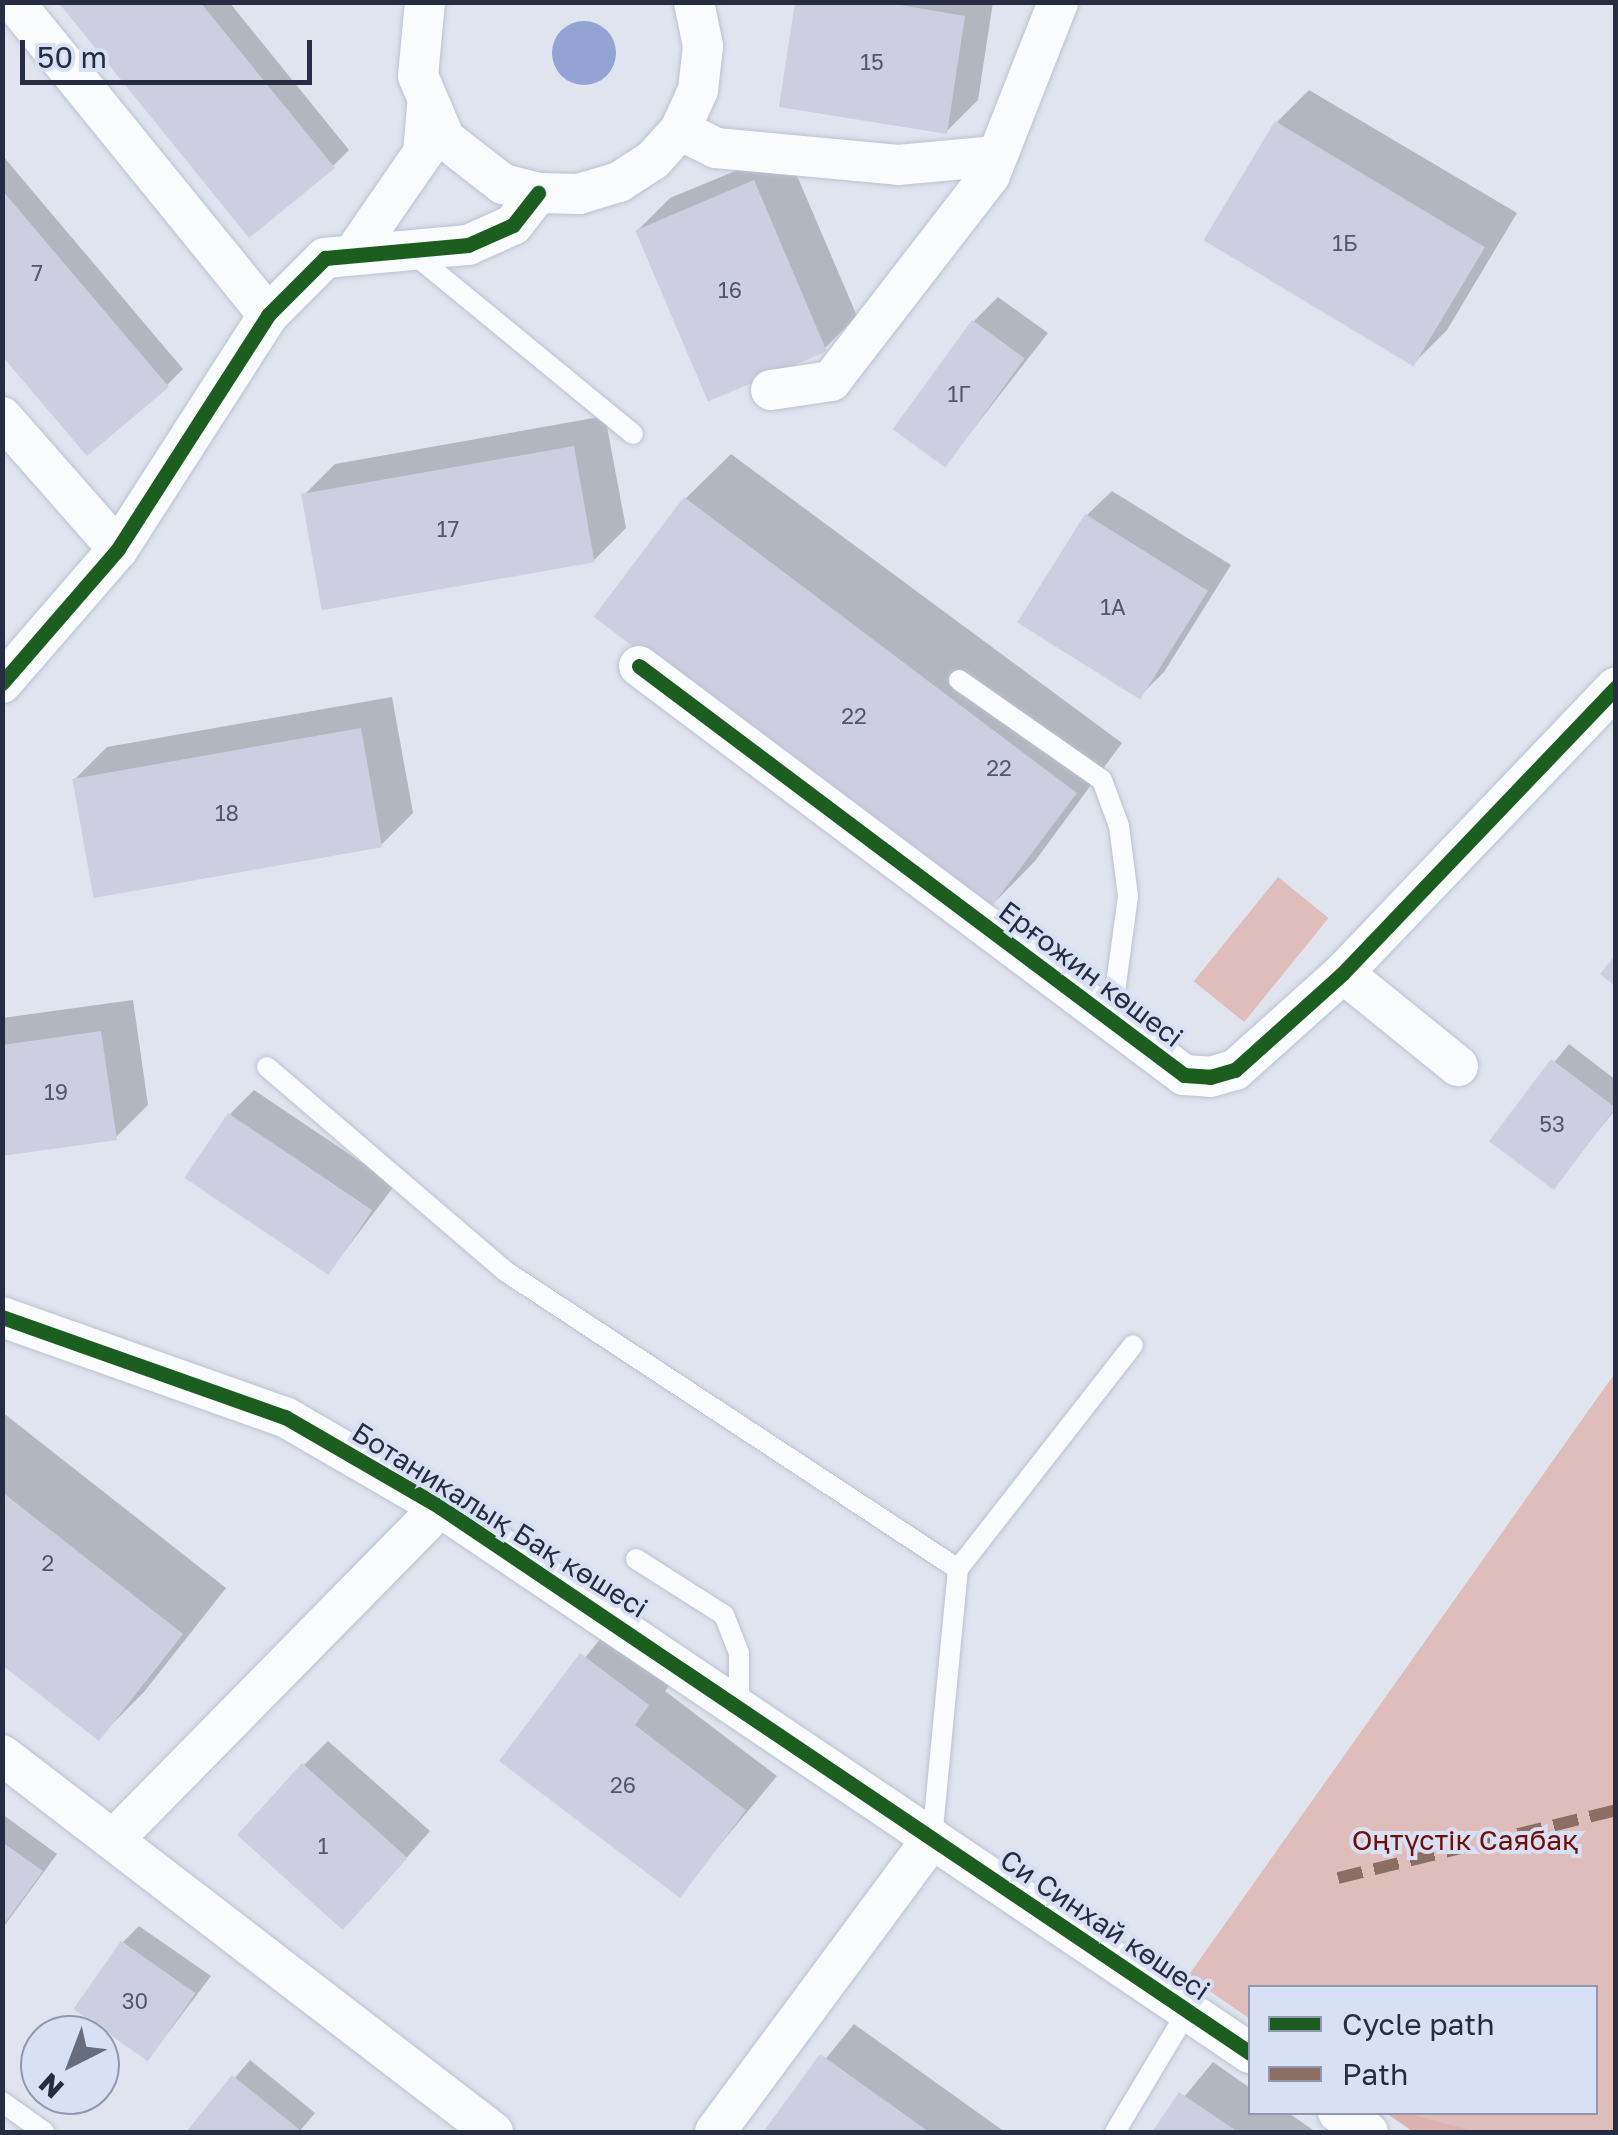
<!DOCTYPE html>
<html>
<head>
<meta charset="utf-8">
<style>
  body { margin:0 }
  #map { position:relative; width:1618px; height:2135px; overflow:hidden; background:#dfe4ef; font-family:"Golos Text",sans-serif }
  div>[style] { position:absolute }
  .green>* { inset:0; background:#debdbb; transform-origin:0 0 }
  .forest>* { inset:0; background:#dcb2af }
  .water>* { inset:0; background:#93a3d4 }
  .round { border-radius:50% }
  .shadow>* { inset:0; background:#0003 }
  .building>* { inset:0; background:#cecee1; transform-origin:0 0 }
  .roads { filter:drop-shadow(0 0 2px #bcc1d0) drop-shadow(0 0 2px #bcc1d0) }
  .lane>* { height:20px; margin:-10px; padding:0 10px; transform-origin:10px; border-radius:10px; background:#fafbfd }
  .street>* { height:40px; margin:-20px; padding:0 20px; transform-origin:20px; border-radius:20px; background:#fafbfd }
  .quiet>* { height:12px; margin-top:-6px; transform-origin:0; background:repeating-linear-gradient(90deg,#8d6e63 0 25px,transparent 0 37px) }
  .cycleway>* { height:15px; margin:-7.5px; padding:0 7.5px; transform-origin:7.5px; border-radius:7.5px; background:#1b5e20 }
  span { translate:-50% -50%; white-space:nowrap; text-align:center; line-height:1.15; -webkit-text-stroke:8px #d8e0f6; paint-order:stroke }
  .number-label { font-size:22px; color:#52576c }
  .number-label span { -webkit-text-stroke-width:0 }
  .street-label { font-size:28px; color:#262d42 }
  .park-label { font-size:28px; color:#700e06 }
  .frame { position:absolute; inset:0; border:5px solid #262d42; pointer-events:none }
  .legend { position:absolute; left:1248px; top:1985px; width:350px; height:130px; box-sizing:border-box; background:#d8e0f6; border:2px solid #9198ae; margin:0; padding:12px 18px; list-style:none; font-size:30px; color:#262d42 }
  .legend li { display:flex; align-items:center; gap:20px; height:50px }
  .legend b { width:50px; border:2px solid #9198ae }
  .north { position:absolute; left:20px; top:2015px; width:100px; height:100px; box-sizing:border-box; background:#d8e0f6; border:2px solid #9198ae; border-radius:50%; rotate:222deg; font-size:28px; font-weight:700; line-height:40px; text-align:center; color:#262d42 }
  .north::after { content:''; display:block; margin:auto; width:35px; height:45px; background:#676d7f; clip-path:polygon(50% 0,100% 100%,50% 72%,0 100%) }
  .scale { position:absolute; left:20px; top:40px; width:292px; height:45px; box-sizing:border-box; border:5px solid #262d42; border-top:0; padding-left:12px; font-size:30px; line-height:35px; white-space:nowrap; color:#262d42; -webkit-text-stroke:8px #d8e0f6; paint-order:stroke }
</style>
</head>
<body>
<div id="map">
  <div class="green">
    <div style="left:1278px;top:877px;width:65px;height:134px;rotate:39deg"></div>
    <div style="clip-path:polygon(1615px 1373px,1615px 2132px,1414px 2132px,1386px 2113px,1596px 2112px,1596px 1988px,1250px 1988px,1250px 2019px,1188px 1976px)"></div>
  </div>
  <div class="forest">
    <div style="clip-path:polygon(1386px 2113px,1406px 2113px,1475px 2132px,1414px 2132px)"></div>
  </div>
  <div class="water">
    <div class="round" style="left:552px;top:21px;width:64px;height:64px"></div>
  </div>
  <div class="shadow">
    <div style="clip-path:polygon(61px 2px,229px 2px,349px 150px,333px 166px)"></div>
    <div style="clip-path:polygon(797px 2px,993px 2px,978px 100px,946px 132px)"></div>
    <div style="clip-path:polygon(1309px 90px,1517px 213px,1447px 330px,1415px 362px,1277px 122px)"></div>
    <div style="clip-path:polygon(786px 150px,857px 316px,824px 349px,638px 230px,670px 198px)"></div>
    <div style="clip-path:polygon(2px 155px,183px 369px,167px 385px,2px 352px)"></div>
    <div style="clip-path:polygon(998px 297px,1048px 333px,946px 464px,974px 321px)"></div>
    <div style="clip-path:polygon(605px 416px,626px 528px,594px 560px,303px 496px,335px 464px)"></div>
    <div style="clip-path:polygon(731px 454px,1122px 743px,1035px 861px,990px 907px,685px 499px)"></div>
    <div style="clip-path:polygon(1112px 491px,1231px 565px,1164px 672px,1140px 696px,1021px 622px,1087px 515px)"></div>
    <div style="clip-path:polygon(392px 697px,413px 813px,381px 845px,75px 779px,107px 747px)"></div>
    <div style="clip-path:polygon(133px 1000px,148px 1105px,116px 1137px,2px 1153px,2px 1018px)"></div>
    <div style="clip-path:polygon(1569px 1044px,1616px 1080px,1616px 1109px,1552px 1187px,1492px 1140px)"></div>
    <div style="clip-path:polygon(254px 1090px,395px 1185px,328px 1273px,230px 1114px)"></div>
    <div style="clip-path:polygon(2px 1412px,226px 1588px,144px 1692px,98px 1738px,2px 1662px)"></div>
    <div style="clip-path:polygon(614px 1622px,680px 1672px,665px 1691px,777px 1776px,679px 1894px,502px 1760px)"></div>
    <div style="clip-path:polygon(328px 1741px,430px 1831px,368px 1902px,304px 1765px)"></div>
    <div style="clip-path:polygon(2px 1814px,57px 1854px,2px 1929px)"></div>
    <div style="clip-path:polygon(139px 1926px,211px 1976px,149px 2058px,123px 1942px)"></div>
    <div style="clip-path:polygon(854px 2024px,1005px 2132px,766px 2132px)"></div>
    <div style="clip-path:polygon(250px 2060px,315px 2113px,299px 2132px,189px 2132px)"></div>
    <div style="clip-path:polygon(1213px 2062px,1250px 2088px,1250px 2112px,1287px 2112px,1316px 2132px,1155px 2132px)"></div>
  </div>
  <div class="building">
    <div style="clip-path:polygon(58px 2px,200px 2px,335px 168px,249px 238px)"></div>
    <div style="clip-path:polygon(795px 2px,883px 2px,965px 16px,947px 134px,779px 107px)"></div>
    <div style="left:1275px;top:121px;width:245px;height:139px;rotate:31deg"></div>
    <div style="left:754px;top:180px;width:186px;height:129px;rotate:67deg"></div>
    <div style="clip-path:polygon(2px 190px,169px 387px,87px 456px,2px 356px)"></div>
    <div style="left:972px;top:320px;width:65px;height:135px;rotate:36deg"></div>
    <div style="left:574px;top:446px;width:118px;height:277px;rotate:80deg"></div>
    <div style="left:684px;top:497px;width:492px;height:150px;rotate:37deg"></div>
    <div style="left:1085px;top:514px;width:145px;height:128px;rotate:32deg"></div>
    <div style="left:361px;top:728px;width:121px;height:293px;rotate:80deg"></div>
    <div style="clip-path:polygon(1616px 954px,1616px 987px,1600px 974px)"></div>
    <div style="clip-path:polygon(101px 1031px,117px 1140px,2px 1156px,2px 1045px)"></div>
    <div style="left:1551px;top:1059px;width:81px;height:103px;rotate:37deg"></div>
    <div style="left:228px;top:1113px;width:174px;height:78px;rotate:34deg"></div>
    <div style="clip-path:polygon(2px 1492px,183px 1634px,99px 1741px,2px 1665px)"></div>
    <div style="clip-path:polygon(580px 1653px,649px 1705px,635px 1725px,746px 1810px,680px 1898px,499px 1761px)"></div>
    <div style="left:302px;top:1763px;width:142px;height:97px;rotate:42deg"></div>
    <div style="clip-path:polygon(2px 1842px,43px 1871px,2px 1927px)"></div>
    <div style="left:121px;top:1941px;width:91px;height:83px;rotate:35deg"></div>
    <div style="clip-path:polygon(820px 2054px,929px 2132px,763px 2132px)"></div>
    <div style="clip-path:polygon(232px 2075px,300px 2130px,299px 2132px,186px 2132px)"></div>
    <div style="clip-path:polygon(1179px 2092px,1238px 2132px,1152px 2132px)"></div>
  </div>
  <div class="roads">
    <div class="lane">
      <div style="left:415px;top:255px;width:282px;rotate:39.4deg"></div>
      <div style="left:959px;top:680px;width:174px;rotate:35deg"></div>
      <div style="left:1102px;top:780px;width:49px;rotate:69.7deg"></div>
      <div style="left:1119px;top:826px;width:71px;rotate:82.7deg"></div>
      <div style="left:1128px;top:896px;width:126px;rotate:97.7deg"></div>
      <div style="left:267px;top:1067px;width:313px;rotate:40.6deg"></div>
      <div style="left:505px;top:1271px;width:542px;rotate:33.34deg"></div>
      <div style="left:636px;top:1559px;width:104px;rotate:32.5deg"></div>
      <div style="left:724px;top:1615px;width:41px;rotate:68.5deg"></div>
      <div style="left:739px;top:1653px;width:52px;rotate:90deg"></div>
      <div style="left:932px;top:1839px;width:271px;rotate:-84.5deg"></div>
      <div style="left:958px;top:1569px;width:284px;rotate:-52deg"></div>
      <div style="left:2px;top:2102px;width:52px;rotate:35.5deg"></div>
      <div style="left:1115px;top:2132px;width:142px;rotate:-59.1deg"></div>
    </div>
    <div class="street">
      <div style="left:14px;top:2px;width:403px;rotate:50.9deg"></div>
      <div style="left:425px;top:2px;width:74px;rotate:95.4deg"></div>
      <div style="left:418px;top:76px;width:69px;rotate:66.8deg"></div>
      <div style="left:445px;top:139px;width:73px;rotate:37.8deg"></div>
      <div style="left:503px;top:184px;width:36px;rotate:14deg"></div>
      <div style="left:538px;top:193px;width:41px;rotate:1.4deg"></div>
      <div style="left:579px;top:194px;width:42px;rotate:-16.7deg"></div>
      <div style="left:619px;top:182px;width:40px;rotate:-32.9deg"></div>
      <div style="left:653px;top:160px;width:40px;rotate:-48deg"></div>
      <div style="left:680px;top:130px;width:44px;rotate:-65.8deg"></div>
      <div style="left:698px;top:90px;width:44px;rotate:-83.5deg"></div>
      <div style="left:703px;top:46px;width:45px;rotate:-101.6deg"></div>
      <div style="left:680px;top:130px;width:40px;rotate:26.6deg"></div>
      <div style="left:716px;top:148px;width:183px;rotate:5.3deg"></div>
      <div style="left:898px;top:165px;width:99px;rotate:-5.2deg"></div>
      <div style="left:354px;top:253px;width:121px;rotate:-55.4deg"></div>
      <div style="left:423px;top:153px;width:47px;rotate:-85.1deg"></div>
      <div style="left:771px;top:390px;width:61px;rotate:-8.5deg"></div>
      <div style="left:831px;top:381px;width:260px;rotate:-52.3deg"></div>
      <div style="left:990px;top:175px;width:186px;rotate:-68.5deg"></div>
      <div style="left:2px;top:417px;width:176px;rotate:48.7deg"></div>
      <div style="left:639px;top:666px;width:681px;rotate:36.89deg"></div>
      <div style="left:1184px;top:1075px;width:26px;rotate:4deg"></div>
      <div style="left:1210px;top:1077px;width:26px;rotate:-16deg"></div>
      <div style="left:1235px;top:1070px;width:145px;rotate:-41.9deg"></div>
      <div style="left:1343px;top:973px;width:395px;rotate:-46.3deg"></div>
      <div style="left:2px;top:683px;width:177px;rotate:-49.1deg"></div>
      <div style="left:118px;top:549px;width:278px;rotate:-57.3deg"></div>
      <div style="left:268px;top:315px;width:81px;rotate:-45deg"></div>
      <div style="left:325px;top:258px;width:144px;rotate:-5.2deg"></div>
      <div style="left:468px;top:245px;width:49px;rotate:-24deg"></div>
      <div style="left:513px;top:225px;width:41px;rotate:-52deg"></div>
      <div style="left:1343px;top:973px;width:148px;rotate:39deg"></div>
      <div style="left:2px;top:1317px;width:300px;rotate:19.5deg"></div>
      <div style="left:285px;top:1417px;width:179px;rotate:30.1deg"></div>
      <div style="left:440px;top:1507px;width:977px;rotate:33.98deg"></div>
      <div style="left:2px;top:1755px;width:619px;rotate:37.52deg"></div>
      <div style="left:113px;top:1840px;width:467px;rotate:-45.5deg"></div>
      <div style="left:1338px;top:2112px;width:36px;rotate:34deg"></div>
      <div style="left:715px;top:2132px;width:365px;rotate:-53.5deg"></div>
    </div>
  </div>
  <div class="quiet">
    <div style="left:1338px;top:1878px;width:286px;rotate:-13.7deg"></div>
  </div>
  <div class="cycleway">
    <div style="left:639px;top:666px;width:681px;rotate:36.89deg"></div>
    <div style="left:1184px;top:1075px;width:26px;rotate:4deg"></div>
    <div style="left:1210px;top:1077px;width:26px;rotate:-16deg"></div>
    <div style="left:1235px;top:1070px;width:145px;rotate:-41.9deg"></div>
    <div style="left:1343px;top:973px;width:395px;rotate:-46.3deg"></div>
    <div style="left:2px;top:683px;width:177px;rotate:-49.1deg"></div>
    <div style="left:118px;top:549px;width:278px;rotate:-57.3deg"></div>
    <div style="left:268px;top:315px;width:81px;rotate:-45deg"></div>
    <div style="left:325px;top:258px;width:144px;rotate:-5.2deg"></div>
    <div style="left:468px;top:245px;width:49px;rotate:-24deg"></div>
    <div style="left:513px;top:225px;width:41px;rotate:-52deg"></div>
    <div style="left:2px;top:1317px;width:300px;rotate:19.5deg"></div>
    <div style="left:285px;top:1417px;width:179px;rotate:30.1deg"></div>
    <div style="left:440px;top:1507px;width:977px;rotate:33.98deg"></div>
  </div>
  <div class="number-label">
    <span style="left:872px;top:62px">15</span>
    <span style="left:1345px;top:243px">1Б</span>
    <span style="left:37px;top:273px">7</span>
    <span style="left:730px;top:290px">16</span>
    <span style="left:959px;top:394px">1Г</span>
    <span style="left:448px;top:529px">17</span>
    <span style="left:1113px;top:607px">1А</span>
    <span style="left:854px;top:716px">22</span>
    <span style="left:999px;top:768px">22</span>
    <span style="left:227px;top:813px">18</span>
    <span style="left:56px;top:1092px">19</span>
    <span style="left:1552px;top:1124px">53</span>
    <span style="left:48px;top:1563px">2</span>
    <span style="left:623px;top:1785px">26</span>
    <span style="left:323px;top:1846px">1</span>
    <span style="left:135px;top:2001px">30</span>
  </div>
  <div class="street-label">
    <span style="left:1091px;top:974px;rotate:37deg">Ерғожин көшесі</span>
    <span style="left:500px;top:1520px;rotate:32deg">Ботаникалық Бақ көшесі</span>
    <span style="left:1105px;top:1925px;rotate:34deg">Си Синхай көшесі</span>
  </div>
  <div class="park-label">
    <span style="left:1465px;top:1840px">Оңтүстік Саябақ</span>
  </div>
  <div class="frame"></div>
  <ul class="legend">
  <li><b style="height:12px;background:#1b5e20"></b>Cycle path</li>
  <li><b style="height:12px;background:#8d6e63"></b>Path</li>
  </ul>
  <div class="north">N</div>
  <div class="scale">50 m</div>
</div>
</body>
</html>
